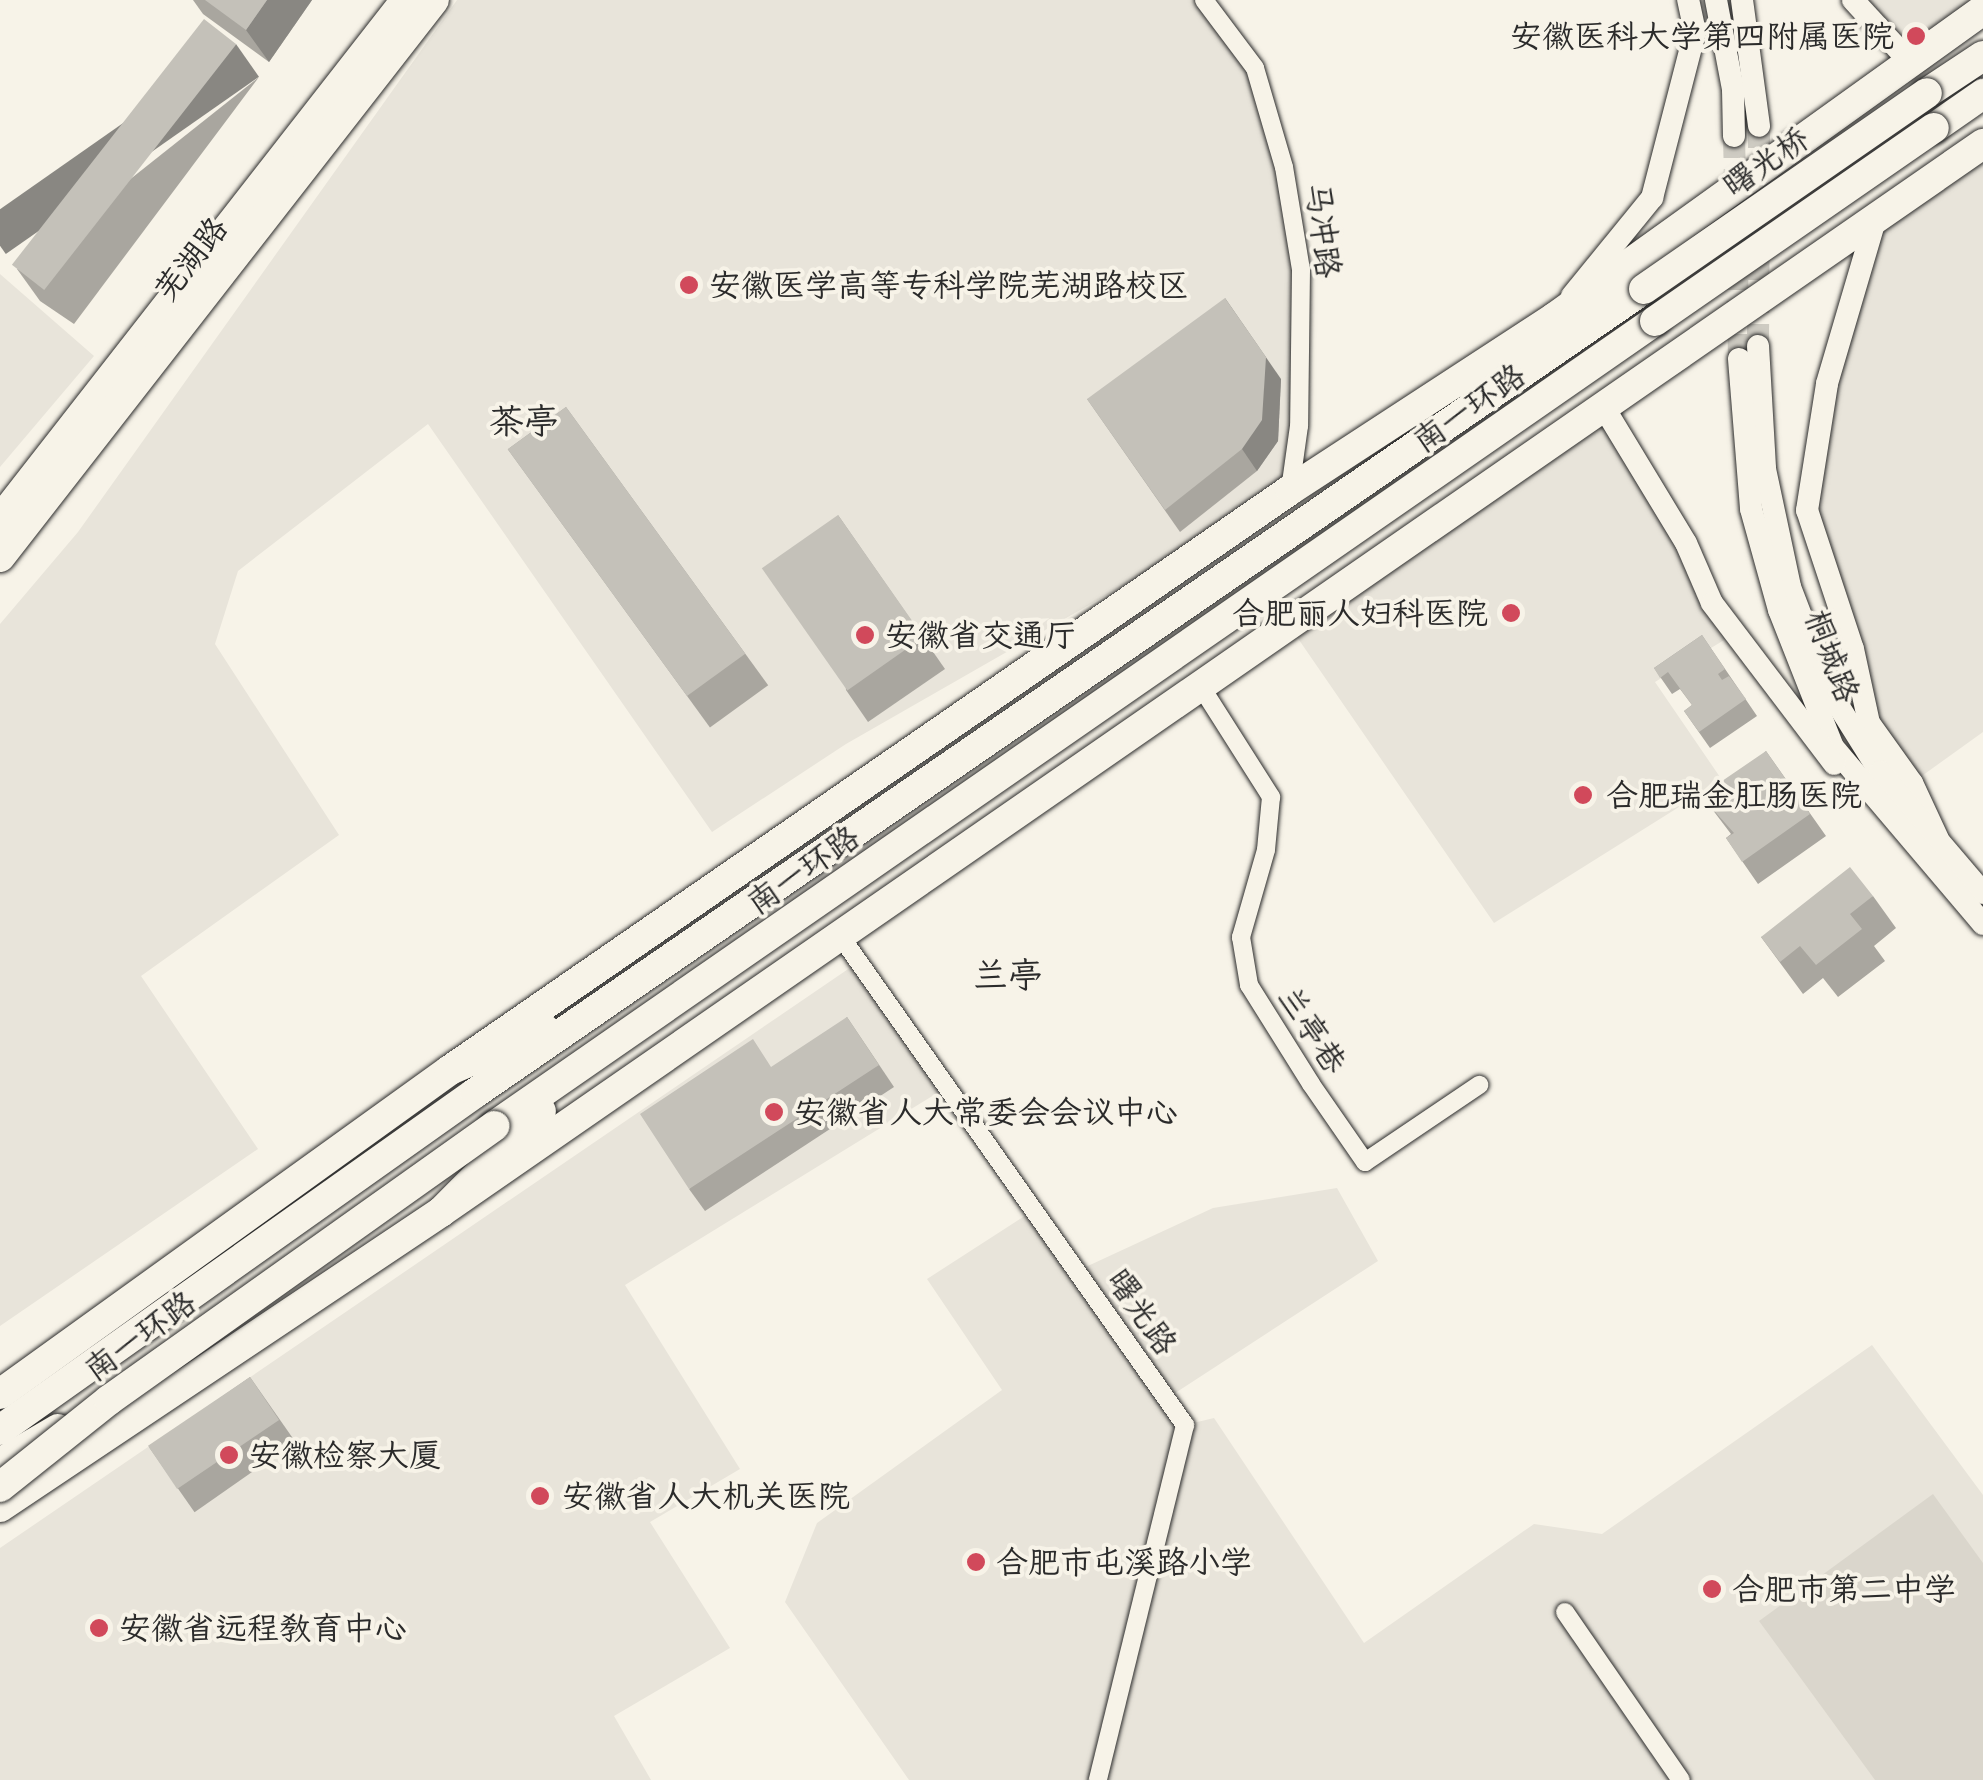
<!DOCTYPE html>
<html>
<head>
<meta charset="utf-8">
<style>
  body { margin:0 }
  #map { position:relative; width:1983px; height:1780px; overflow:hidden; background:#f7f3e8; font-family:Itim,"LXGW WenKai TC",sans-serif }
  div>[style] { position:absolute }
  .built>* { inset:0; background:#e8e4da }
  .green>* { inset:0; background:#dad6cc }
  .tertiary-tunnel>* { height:22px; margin-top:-11px; transform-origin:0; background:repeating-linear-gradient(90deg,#cecbc2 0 22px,transparent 0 33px) }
  .roads { filter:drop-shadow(0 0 2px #2b2b2b) drop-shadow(0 0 2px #2b2b2b) }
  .minor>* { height:18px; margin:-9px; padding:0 9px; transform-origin:9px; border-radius:9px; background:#f7f3e8 }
  .tertiary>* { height:22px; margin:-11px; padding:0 11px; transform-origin:11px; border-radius:11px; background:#f7f3e8 }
  .primary>* { height:30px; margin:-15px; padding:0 15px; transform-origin:15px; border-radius:15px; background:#f7f3e8 }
  .trunk>* { height:30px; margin:-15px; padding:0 15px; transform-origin:15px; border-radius:15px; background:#f7f3e8 }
  .bridges { filter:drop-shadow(0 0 2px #2b2b2b) drop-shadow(0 0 2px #2b2b2b) }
  .trunk-bridge>* { height:30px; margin:-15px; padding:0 15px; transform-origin:15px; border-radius:15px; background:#f7f3e8 }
  .wall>* { inset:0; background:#a9a69f; transform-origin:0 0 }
  .shaded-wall>* { inset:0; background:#898782; transform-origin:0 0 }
  .building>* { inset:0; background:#c4c1b9; transform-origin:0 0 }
  .dots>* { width:28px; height:28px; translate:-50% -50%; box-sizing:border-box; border:5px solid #f7f3e8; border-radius:50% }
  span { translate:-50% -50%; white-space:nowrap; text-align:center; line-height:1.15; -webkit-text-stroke:8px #f7f3e8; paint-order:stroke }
  .poi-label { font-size:32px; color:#2b2b2b }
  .right { translate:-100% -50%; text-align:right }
  .left { translate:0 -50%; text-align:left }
  .street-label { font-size:32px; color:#2b2b2b }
  .neighbourhood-label { font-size:35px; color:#2b2b2b }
</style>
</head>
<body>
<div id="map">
  <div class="built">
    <div style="clip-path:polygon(457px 0,1204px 0,1255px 68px,1301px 270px,1290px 490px,846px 744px,712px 832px,428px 424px,238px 571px,215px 644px,339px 835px,141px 976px,258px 1149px,0 1326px,0 624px,78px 532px)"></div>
    <div style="clip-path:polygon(1853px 0,1983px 0,1909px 61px)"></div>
    <div style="clip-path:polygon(1983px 144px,1983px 732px,1912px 783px,1869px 723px,1807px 511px,1876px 217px)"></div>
    <div style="clip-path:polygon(0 274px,94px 356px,0 467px)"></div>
    <div style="clip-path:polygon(1603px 406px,1734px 634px,1655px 682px,1722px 780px,1494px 923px,1288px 624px)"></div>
    <div style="clip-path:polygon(857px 963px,947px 1087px,625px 1285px,740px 1469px,650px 1522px,730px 1648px,614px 1716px,651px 1780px,0 1780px,0 1548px)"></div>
    <div style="clip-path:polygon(1337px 1188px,1378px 1261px,1166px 1399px,1185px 1425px,1214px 1418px,1364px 1643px,1534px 1524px,1602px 1534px,1872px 1345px,1983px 1495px,1983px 1780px,909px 1780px,785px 1602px,817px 1523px,1002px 1390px,927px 1279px,1034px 1210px,1077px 1271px,1213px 1208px)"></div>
  </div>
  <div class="green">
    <div style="clip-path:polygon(1933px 1494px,1983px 1563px,1983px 1780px,1875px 1780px,1759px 1621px)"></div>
  </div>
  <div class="tertiary-tunnel">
    <div style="left:1734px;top:136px;width:223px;rotate:88.7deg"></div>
    <div style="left:1758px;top:346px;width:220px;rotate:-89.7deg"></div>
  </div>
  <div class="roads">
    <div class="minor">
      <div style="left:1204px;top:0;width:85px;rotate:53.1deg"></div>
      <div style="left:1255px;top:68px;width:103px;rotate:73.7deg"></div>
      <div style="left:1284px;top:167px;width:104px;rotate:80.6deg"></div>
      <div style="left:1301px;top:270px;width:156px;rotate:90.7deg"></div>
      <div style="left:1299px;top:426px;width:65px;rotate:98deg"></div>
      <div style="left:1200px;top:685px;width:133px;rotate:57.6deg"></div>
      <div style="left:1271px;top:797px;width:53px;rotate:95.4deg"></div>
      <div style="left:1266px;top:850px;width:91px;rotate:106deg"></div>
      <div style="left:1241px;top:937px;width:49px;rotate:80.5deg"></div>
      <div style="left:1249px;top:985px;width:117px;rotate:57.9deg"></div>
      <div style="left:1311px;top:1084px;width:95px;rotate:55.3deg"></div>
      <div style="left:1365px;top:1162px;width:138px;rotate:-34deg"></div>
      <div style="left:839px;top:934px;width:601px;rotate:54.83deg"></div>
      <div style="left:1185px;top:1425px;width:366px;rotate:103.8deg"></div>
      <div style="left:1565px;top:1612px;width:204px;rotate:55.4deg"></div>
    </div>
    <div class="tertiary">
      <div style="left:1716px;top:0;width:91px;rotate:79.2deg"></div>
      <div style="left:1733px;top:89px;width:47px;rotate:88.8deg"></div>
      <div style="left:1742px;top:0;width:127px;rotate:82.3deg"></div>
      <div style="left:1853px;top:0;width:83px;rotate:47.4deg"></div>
      <div style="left:1876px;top:217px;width:174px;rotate:106.4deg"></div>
      <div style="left:1827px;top:384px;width:128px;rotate:99deg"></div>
      <div style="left:1807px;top:510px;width:146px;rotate:71.7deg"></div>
      <div style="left:1853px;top:649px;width:76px;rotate:77.8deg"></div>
      <div style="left:1869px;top:723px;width:74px;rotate:54.4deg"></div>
      <div style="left:1912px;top:783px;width:62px;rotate:65.1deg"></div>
      <div style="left:1572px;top:296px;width:127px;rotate:-50.8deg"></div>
      <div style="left:1652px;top:198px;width:171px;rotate:-75.5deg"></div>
      <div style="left:1695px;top:32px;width:33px;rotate:-102deg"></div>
      <div style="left:1758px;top:346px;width:123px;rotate:86.7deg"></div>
      <div style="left:1765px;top:469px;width:121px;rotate:78deg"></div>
      <div style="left:1790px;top:587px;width:115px;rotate:69deg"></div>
      <div style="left:1831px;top:694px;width:92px;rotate:57.9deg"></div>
      <div style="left:1880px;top:772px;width:159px;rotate:49.6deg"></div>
      <div style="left:1739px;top:359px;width:150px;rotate:85.4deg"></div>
      <div style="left:1751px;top:509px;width:105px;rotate:74.5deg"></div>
      <div style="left:1779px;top:610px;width:147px;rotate:68.5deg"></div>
      <div style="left:1833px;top:747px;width:232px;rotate:49.7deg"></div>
      <div style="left:1603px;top:406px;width:160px;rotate:58.8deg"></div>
      <div style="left:1686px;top:543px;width:65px;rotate:66.6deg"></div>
      <div style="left:1712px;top:603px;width:202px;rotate:52.8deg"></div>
    </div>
    <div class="primary">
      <div style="left:0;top:520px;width:660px;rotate:-52.02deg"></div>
      <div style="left:0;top:557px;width:706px;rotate:-52.08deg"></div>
      <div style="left:0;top:1394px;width:555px;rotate:-35.75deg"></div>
      <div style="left:450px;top:1070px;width:1021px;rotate:-34.62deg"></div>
      <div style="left:1290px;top:490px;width:315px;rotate:-33.1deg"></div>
      <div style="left:1554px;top:318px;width:528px;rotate:-35.68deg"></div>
      <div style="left:0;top:1507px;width:531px;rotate:-33.78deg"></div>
      <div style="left:441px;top:1212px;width:1876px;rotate:-34.71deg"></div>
    </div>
    <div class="trunk">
      <div style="left:1927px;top:93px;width:67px;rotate:-33.5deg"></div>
      <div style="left:1934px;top:128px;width:60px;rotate:-34.8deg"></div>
      <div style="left:450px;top:1070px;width:103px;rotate:-23.3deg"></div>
      <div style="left:494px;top:1126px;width:1413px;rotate:-34.74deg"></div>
      <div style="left:441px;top:1212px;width:142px;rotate:-45.3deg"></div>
      <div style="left:0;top:1430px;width:582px;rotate:-35.35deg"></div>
      <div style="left:475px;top:1093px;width:1419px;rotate:-34.52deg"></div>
      <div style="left:0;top:1463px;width:67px;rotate:-30.4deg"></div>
    </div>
  </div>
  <div class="bridges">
    <div class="trunk-bridge">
      <div style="left:1644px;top:289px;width:344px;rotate:-34.7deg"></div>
      <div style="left:1655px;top:321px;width:339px;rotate:-34.7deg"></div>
      <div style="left:0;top:1487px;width:139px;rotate:-38.6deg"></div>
      <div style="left:109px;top:1400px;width:473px;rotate:-35.4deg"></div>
    </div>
  </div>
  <div class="wall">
    <div style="clip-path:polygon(193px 0,312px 0,269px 62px,203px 14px)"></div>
    <div style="clip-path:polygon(259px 77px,74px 324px,40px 301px,17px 269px)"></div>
    <div style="clip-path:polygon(1281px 379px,1278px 441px,1257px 471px,1180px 532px,1087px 399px)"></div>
    <div style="left:566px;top:407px;width:344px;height:72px;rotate:54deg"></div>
    <div style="clip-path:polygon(838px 515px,945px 669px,868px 722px,846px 690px)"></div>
    <div style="clip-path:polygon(1702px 635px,1757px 716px,1710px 748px,1684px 711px,1692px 705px,1680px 689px,1672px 694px,1654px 668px)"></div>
    <div style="clip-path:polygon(1766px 751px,1826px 836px,1758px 884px,1726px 838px,1731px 834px,1709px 805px)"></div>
    <div style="clip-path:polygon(1873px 896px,1896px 928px,1874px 946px,1885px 961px,1838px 997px,1823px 978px,1803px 994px,1761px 937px)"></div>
    <div style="clip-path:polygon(847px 1017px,894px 1087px,705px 1211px,689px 1189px)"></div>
    <div style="left:250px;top:1377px;width:79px;height:123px;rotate:55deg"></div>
  </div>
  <div class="shaded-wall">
    <div style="clip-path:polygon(267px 0,312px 0,269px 62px,246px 30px)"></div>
    <div style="left:236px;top:44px;width:40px;height:309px;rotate:55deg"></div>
    <div style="clip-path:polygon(1225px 298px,1281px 379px,1278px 441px,1257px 471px,1242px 449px)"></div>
  </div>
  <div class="building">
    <div style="clip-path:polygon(205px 0,267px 0,246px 30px)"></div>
    <div style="left:204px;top:19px;width:41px;height:312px;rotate:38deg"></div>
    <div style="clip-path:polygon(1225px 298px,1266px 357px,1262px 420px,1242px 449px,1165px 510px,1087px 399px)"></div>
    <div style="left:566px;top:407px;width:305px;height:72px;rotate:54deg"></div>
    <div style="left:838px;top:515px;width:149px;height:93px;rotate:55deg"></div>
    <div style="clip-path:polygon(1702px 635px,1725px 669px,1718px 674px,1722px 680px,1729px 676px,1746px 699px,1699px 732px,1684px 711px,1692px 705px,1668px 672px,1660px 678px,1654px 668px)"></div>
    <div style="clip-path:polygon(1766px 751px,1810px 814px,1742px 862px,1726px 838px,1734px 833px,1709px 805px,1706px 792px)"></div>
    <div style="clip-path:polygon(1850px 867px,1873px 896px,1850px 914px,1862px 929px,1816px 965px,1800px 946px,1780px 962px,1761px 937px)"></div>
    <div style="clip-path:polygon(847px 1017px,879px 1065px,689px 1189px,640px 1114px,753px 1039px,771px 1067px)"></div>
    <div style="left:250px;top:1377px;width:52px;height:123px;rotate:56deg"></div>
  </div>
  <div class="dots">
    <div style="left:1916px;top:36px;background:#d1495b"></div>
    <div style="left:689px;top:285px;background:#d1495b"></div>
    <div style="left:1511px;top:613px;background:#d1495b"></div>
    <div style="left:865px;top:635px;background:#d1495b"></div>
    <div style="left:1583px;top:795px;background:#d1495b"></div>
    <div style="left:774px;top:1112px;background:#d1495b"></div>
    <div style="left:229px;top:1455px;background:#d1495b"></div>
    <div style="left:540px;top:1496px;background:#d1495b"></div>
    <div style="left:976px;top:1562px;background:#d1495b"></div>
    <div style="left:1712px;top:1589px;background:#d1495b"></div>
    <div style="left:99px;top:1628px;background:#d1495b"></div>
  </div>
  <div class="poi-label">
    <span class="right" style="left:1894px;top:36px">安徽医科大学第四附属医院</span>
    <span class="left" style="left:709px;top:285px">安徽医学高等专科学院芜湖路校区</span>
    <span class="right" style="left:1488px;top:613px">合肥丽人妇科医院</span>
    <span class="left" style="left:885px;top:635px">安徽省交通厅</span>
    <span class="left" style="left:1606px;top:795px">合肥瑞金肛肠医院</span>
    <span class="left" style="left:794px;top:1112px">安徽省人大常委会会议中心</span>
    <span class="left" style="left:249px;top:1455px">安徽检察大厦</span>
    <span class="left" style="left:562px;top:1496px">安徽省人大机关医院</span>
    <span class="left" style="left:996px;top:1562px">合肥市屯溪路小学</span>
    <span class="left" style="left:1732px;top:1589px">合肥市第二中学</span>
    <span class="left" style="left:119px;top:1628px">安徽省远程教育中心</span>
  </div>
  <div class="street-label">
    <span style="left:1766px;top:162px;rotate:-35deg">曙光桥</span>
    <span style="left:1323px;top:230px;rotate:83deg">马冲路</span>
    <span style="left:191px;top:259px;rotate:-52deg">芜湖路</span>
    <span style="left:1469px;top:408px;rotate:-35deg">南一环路</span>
    <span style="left:1832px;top:656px;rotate:69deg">桐城路</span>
    <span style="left:803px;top:870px;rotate:-35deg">南一环路</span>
    <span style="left:1312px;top:1030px;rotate:57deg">兰亭巷</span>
    <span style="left:1142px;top:1312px;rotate:55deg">曙光路</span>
    <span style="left:140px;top:1336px;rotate:-36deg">南一环路</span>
  </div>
  <div class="neighbourhood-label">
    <span style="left:524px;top:421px">茶亭</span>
    <span style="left:1008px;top:975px">兰亭</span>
  </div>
</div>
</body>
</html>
